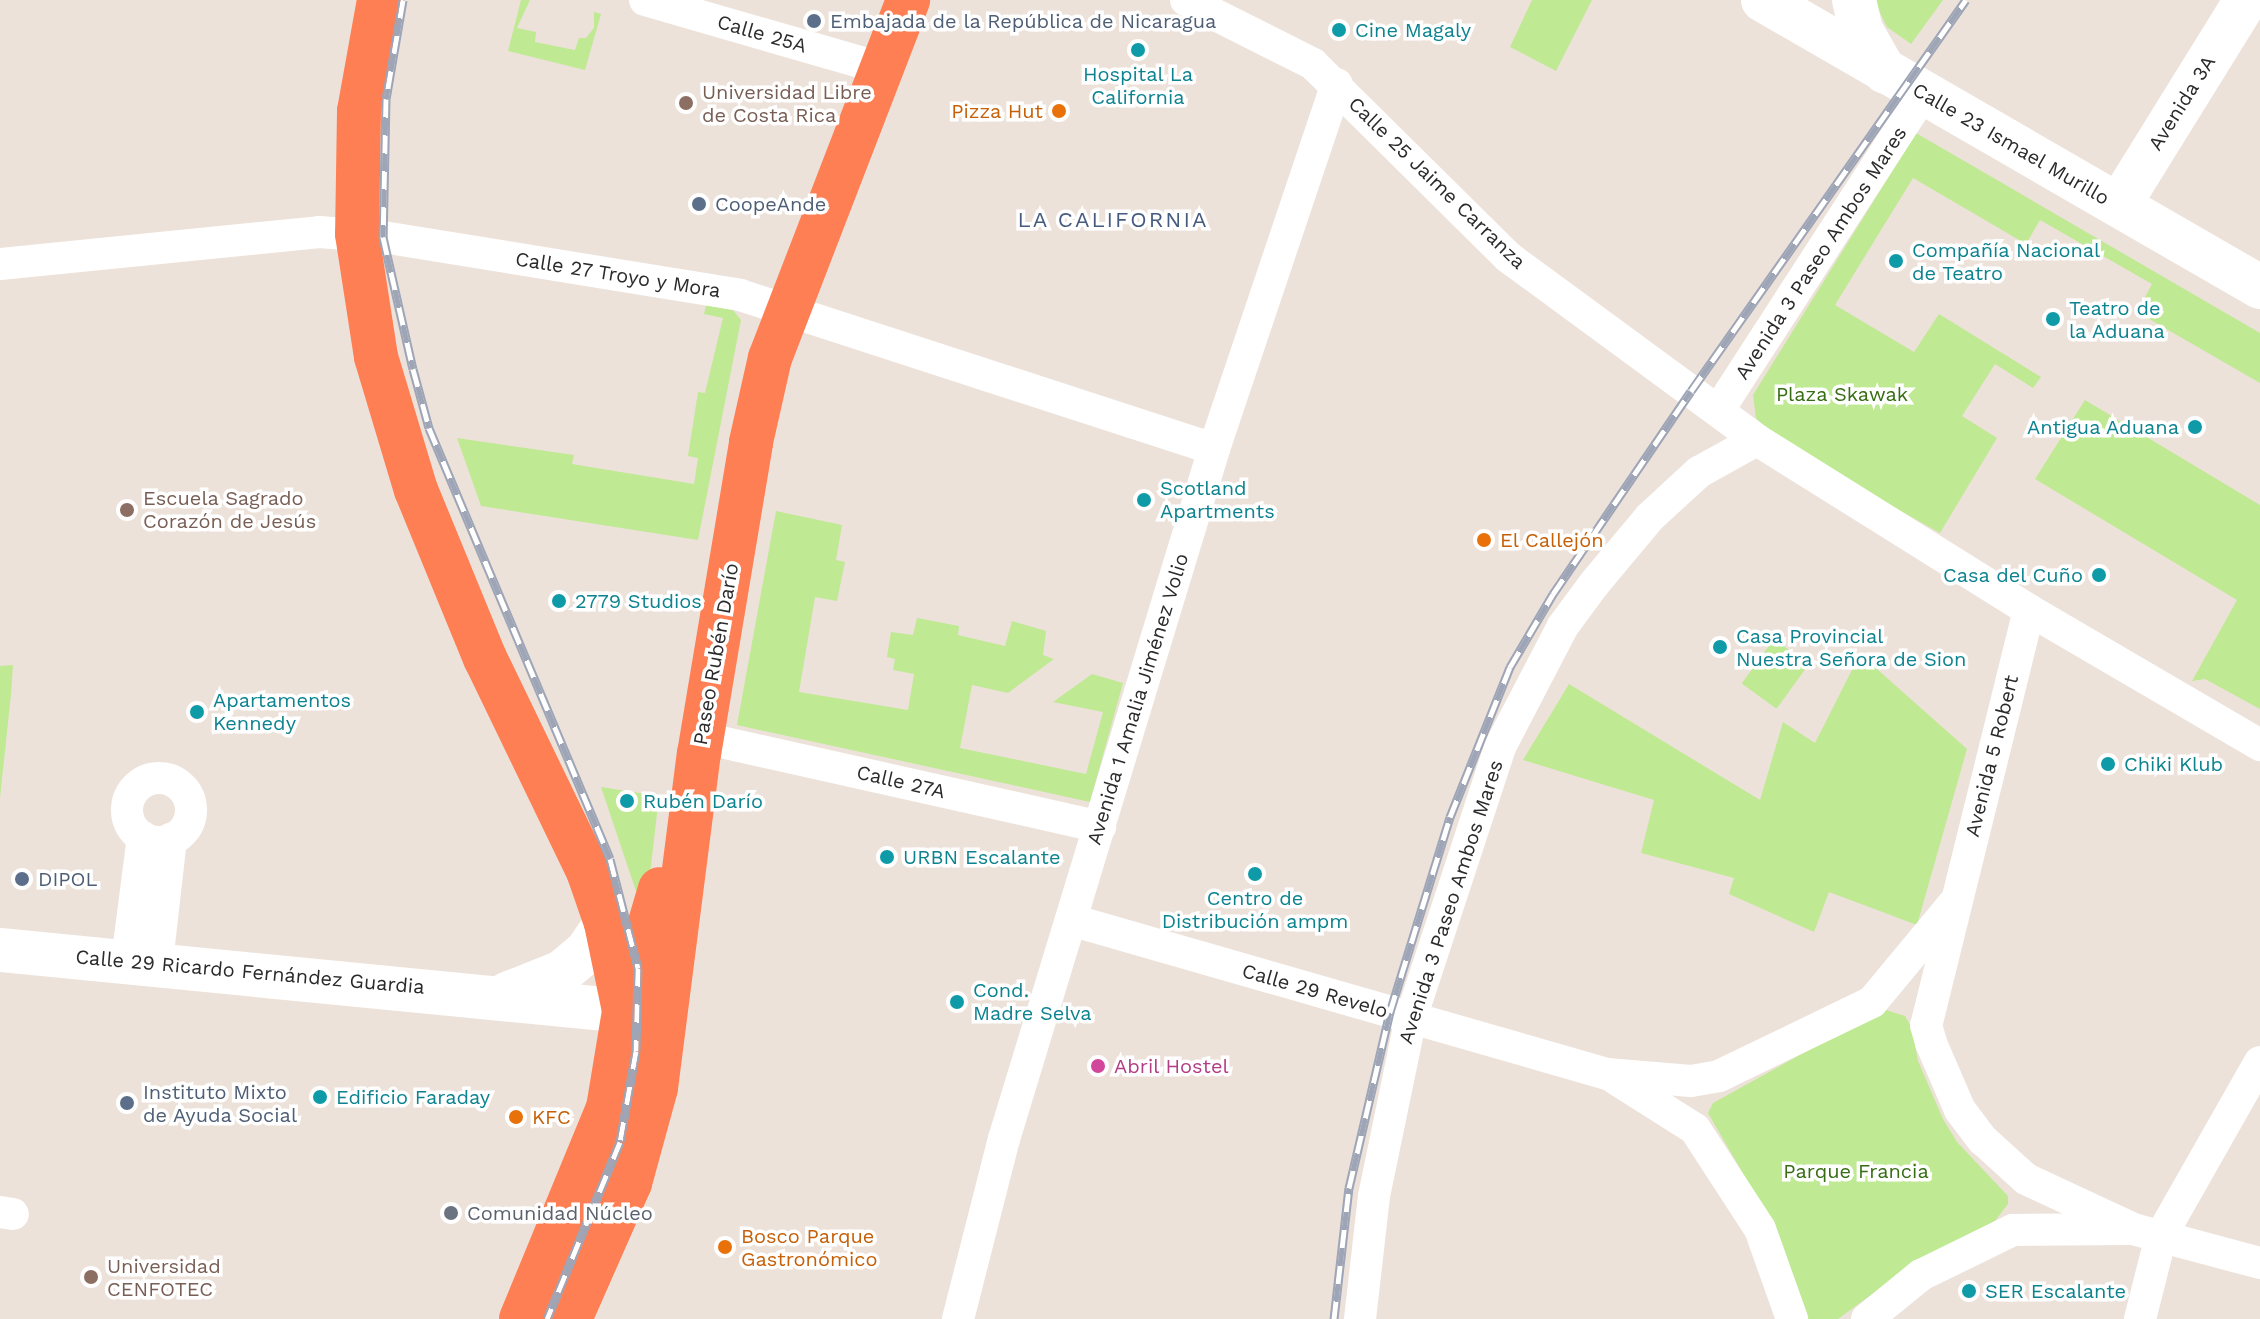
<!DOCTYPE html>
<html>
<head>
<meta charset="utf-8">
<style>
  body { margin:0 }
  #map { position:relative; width:2260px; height:1319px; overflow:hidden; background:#ede2da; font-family:"Work Sans",sans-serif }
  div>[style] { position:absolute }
  .green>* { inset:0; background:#bfe992; transform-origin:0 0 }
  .street>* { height:32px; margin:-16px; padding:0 16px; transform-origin:16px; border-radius:16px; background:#fff }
  .street>.ring { margin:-16px; padding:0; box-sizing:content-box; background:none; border:32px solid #fff; border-radius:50% }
  .secondary>* { height:44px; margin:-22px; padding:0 22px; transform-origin:22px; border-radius:22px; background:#fff }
  .highway>* { height:44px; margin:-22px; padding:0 22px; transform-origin:22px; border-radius:22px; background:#ff7f54 }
  .rail>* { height:9px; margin-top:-4.5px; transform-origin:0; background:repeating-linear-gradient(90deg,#fff 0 18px,#9da5b6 0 36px); box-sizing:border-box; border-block:2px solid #9da5b6 }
  .dots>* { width:22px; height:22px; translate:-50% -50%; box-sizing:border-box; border:4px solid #fff; border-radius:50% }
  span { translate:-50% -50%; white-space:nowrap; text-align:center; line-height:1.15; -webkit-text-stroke:7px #fff; paint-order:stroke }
  .service-label { font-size:20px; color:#4e5e75 }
  .left { translate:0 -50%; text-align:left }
  .culture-label { font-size:20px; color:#0d838f }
  .right { translate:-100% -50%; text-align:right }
  .street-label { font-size:20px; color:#2a2a2a }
  .education-label { font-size:20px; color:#785e54 }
  .food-label { font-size:20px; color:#c56008 }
  .park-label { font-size:20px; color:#366d13 }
  .hotel-label { font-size:20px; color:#b23c85 }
  .worship-label { font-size:20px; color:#5b616d }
  .neighbourhood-label { font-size:22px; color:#465b7f; letter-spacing:2px }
</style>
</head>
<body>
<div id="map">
  <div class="green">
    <div style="clip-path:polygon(521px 0,530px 0,517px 28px,536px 32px,535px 42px,575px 50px,579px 38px,586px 38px,594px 28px,594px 12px,601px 14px,585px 70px,508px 51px)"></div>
    <div style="clip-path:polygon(1532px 0,1592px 0,1556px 71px,1510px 47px)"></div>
    <div style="clip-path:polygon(1874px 0,1943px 0,1911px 44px,1887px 27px)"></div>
    <div style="clip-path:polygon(1916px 133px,2260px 333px,2260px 383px,2137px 312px,2152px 284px,2040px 220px,2026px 244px,1913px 178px,1835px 305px,1914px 352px,1939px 314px,2041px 377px,2033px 388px,1995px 364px,1962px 416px,1997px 438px,1940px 533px,1781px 444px,1756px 418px,1753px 395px)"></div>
    <div style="clip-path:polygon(706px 305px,733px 310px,741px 320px,698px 540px,481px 506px,457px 438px,574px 455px,572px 464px,694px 484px,698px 458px,688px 456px,698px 392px,705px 393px,723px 318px,704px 314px)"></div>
    <div style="clip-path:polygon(2085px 400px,2260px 505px,2260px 709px,2205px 679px,2192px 681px,2237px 600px,2035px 479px)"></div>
    <div style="clip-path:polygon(776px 511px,842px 525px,836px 560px,845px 562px,837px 601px,815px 597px,799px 692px,908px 710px,914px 674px,893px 670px,895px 659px,887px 657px,891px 632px,913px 635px,917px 618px,959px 626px,958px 635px,1005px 646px,1012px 621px,1046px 631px,1043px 655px,1054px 659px,1008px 693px,972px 685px,960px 748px,1086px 774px,1103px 712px,1053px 702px,1092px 674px,1123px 683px,1090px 802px,737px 725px)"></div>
    <div style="left:1774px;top:639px;width:43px;height:55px;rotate:36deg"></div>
    <div style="clip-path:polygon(1860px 654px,1967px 749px,1917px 925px,1829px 892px,1814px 932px,1729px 894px,1734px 878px,1641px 853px,1654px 800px,1523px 760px,1569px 684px,1760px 800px,1783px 722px,1815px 743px)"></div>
    <div style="clip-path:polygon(13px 665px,11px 694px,0 798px,0 666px)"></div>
    <div style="clip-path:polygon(601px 787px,659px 796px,645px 918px)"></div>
    <div style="clip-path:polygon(1883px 1009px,1905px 1016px,1912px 1028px,1918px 1061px,1943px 1119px,1957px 1142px,2008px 1196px,2008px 1204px,1995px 1221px,1912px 1265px,1838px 1319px,1808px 1319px,1753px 1191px,1708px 1113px,1713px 1103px)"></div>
  </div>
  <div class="street">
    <div style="left:645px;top:0;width:245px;rotate:16.1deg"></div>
    <div style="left:1186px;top:0;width:142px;rotate:26.7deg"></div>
    <div style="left:1313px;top:64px;width:274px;rotate:44.7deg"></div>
    <div style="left:1508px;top:257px;width:309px;rotate:36.3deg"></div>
    <div style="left:1757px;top:440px;width:321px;rotate:32deg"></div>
    <div style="left:2029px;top:610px;width:268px;rotate:30.3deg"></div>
    <div style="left:0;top:264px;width:321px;rotate:-5.7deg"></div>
    <div style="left:319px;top:232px;width:64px;rotate:4.5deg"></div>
    <div style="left:383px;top:237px;width:362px;rotate:9.2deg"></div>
    <div style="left:740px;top:295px;width:498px;rotate:18deg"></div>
    <div style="left:1718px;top:411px;width:378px;rotate:-57.1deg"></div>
    <div style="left:2029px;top:610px;width:428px;rotate:103.9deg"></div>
    <div style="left:1926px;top:1025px;width:19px;rotate:74deg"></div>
    <div style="left:1931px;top:1043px;width:73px;rotate:66.6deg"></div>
    <div style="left:1960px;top:1110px;width:38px;rotate:53deg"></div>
    <div style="left:1983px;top:1140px;width:58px;rotate:42.2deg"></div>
    <div style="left:2026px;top:1179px;width:118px;rotate:25deg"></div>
    <div style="left:2133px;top:1229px;width:131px;rotate:15deg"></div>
    <div style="left:703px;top:738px;width:407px;rotate:12.6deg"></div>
    <div class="ring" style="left:127px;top:778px;width:32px;height:32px"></div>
    <div style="left:1071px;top:920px;width:558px;rotate:16.03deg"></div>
    <div style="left:1607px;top:1074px;width:84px;rotate:4.8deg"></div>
    <div style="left:1691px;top:1081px;width:28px;rotate:-10deg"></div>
    <div style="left:1719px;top:1076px;width:170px;rotate:-25.8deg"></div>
    <div style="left:1872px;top:1002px;width:131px;rotate:-50.3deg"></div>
    <div style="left:127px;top:960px;width:124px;rotate:-82.6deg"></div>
    <div style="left:157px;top:962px;width:124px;rotate:-83.5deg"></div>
    <div style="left:1616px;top:1079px;width:93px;rotate:32.3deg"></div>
    <div style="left:1695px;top:1129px;width:119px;rotate:57deg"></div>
    <div style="left:1760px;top:1229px;width:96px;rotate:70.4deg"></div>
    <div style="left:0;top:1212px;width:13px;rotate:9deg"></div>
    <div style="left:958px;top:1319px;width:186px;rotate:-75.7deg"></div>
    <div style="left:1004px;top:1139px;width:721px;rotate:-73.07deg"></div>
    <div style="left:1214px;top:449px;width:385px;rotate:-71.4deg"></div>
    <div style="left:1360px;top:1319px;width:124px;rotate:-83.5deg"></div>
    <div style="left:1374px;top:1196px;width:182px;rotate:-78.3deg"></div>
    <div style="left:1411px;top:1018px;width:285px;rotate:-71.8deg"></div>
    <div style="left:1500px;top:747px;width:136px;rotate:-62.5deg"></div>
    <div style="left:1563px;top:626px;width:52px;rotate:-53.6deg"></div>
    <div style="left:1594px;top:584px;width:87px;rotate:-50.1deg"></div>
    <div style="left:1650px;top:517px;width:67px;rotate:-42.6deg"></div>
    <div style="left:1699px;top:472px;width:66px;rotate:-28.9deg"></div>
    <div style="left:1867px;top:1319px;width:70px;rotate:-39.2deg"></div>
    <div style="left:1921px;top:1275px;width:102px;rotate:-26.1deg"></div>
    <div style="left:2013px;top:1230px;width:113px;rotate:-0.5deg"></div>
    <div style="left:2140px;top:1319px;width:86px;rotate:-75.8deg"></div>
    <div style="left:2161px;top:1236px;width:200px;rotate:-60.4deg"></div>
  </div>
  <div class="secondary">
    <div style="left:1763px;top:0;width:574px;rotate:30deg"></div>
    <div style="left:1854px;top:0;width:31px;rotate:77deg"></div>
    <div style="left:1861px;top:30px;width:48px;rotate:60.3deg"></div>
    <div style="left:2119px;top:205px;width:241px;rotate:-58.2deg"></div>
    <div style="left:0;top:950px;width:627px;rotate:5.58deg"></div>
    <div style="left:507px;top:994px;width:59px;rotate:-21.8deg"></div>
    <div style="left:562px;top:972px;width:33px;rotate:-40deg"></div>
    <div style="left:587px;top:951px;width:34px;rotate:-56deg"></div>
  </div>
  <div class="highway">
    <div style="left:379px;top:0;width:113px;rotate:100.2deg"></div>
    <div style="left:359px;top:111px;width:123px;rotate:90.9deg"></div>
    <div style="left:357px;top:234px;width:124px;rotate:81.2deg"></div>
    <div style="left:376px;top:357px;width:139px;rotate:73.3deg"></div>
    <div style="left:416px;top:490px;width:182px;rotate:67.7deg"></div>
    <div style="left:485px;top:658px;width:237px;rotate:64.2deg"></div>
    <div style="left:588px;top:871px;width:55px;rotate:70.9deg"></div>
    <div style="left:606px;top:923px;width:90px;rotate:78.4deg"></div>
    <div style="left:521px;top:1319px;width:228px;rotate:-67.6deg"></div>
    <div style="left:608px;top:1108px;width:98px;rotate:-80.6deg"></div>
    <div style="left:624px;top:1011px;width:127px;rotate:-73.6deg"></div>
    <div style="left:570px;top:1319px;width:149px;rotate:-66.2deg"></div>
    <div style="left:630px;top:1183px;width:98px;rotate:-74.7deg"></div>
    <div style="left:656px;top:1088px;width:337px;rotate:-82.7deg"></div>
    <div style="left:699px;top:754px;width:316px;rotate:-80.5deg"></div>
    <div style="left:751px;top:442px;width:86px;rotate:-77.3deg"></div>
    <div style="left:770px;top:358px;width:384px;rotate:-68.9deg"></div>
  </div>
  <div class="rail">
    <div style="left:403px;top:0;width:100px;rotate:99.7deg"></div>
    <div style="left:386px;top:99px;width:138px;rotate:91.2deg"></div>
    <div style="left:383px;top:237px;width:135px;rotate:77.2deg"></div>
    <div style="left:413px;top:369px;width:61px;rotate:74.8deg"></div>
    <div style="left:429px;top:428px;width:467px;rotate:67.2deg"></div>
    <div style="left:610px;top:859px;width:113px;rotate:75.6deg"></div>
    <div style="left:638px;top:968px;width:83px;rotate:91.4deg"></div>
    <div style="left:636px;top:1051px;width:92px;rotate:100deg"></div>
    <div style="left:620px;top:1142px;width:191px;rotate:112.4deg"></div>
    <div style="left:1334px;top:1319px;width:132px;rotate:-83.5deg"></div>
    <div style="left:1349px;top:1188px;width:181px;rotate:-76.9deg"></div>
    <div style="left:1390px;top:1012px;width:204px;rotate:-72.9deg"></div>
    <div style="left:1450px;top:817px;width:162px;rotate:-68.2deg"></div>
    <div style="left:1510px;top:667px;width:85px;rotate:-59.5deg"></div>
    <div style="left:1553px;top:594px;width:245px;rotate:-55.8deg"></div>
    <div style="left:1691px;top:391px;width:478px;rotate:-54.9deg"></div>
  </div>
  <div class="dots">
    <div style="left:814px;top:21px;background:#5c6f8a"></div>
    <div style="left:1339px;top:30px;background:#0f9aa8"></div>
    <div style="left:1138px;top:50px;background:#0f9aa8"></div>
    <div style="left:686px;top:103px;background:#8d6e63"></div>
    <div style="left:1059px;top:111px;background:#e8710a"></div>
    <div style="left:699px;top:204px;background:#5c6f8a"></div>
    <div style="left:1896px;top:261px;background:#0f9aa8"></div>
    <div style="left:2053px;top:319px;background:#0f9aa8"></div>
    <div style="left:2195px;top:427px;background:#0f9aa8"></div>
    <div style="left:1144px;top:500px;background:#0f9aa8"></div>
    <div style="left:127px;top:510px;background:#8d6e63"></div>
    <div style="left:1484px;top:540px;background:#e8710a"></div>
    <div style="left:2099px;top:575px;background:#0f9aa8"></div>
    <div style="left:559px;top:601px;background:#0f9aa8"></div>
    <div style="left:1720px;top:647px;background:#0f9aa8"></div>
    <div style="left:197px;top:712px;background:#0f9aa8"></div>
    <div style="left:2108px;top:764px;background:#0f9aa8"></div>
    <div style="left:627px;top:801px;background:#0f9aa8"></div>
    <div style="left:887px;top:857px;background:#0f9aa8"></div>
    <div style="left:1255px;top:874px;background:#0f9aa8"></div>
    <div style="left:22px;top:879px;background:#5c6f8a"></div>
    <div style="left:957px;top:1002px;background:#0f9aa8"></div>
    <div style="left:1098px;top:1066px;background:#d1479c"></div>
    <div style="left:320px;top:1097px;background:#0f9aa8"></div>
    <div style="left:127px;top:1103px;background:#5c6f8a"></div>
    <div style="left:516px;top:1117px;background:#e8710a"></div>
    <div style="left:451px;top:1213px;background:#6b7280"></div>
    <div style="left:725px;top:1247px;background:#e8710a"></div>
    <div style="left:91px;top:1277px;background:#8d6e63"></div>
    <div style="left:1969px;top:1291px;background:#0f9aa8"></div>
  </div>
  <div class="service-label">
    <span class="left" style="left:830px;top:21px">Embajada de la República de Nicaragua</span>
    <span class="left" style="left:715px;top:204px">CoopeAnde</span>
    <span class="left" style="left:38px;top:879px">DIPOL</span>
    <span class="left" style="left:143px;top:1104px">Instituto Mixto<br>de Ayuda Social</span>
  </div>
  <div class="culture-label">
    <span class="left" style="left:1355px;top:30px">Cine Magaly</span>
    <span style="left:1138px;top:86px">Hospital La<br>California</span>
    <span class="left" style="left:1912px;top:262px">Compañía Nacional<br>de Teatro</span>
    <span class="left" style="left:2069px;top:320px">Teatro de<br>la Aduana</span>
    <span class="right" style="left:2179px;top:427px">Antigua Aduana</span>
    <span class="left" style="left:1160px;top:500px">Scotland<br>Apartments</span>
    <span class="right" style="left:2083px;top:575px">Casa del Cuño</span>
    <span class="left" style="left:575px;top:601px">2779 Studios</span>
    <span class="left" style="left:1736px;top:648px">Casa Provincial<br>Nuestra Señora de Sion</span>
    <span class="left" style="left:213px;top:712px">Apartamentos<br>Kennedy</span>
    <span class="left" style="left:2124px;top:764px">Chiki Klub</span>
    <span class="left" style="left:643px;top:801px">Rubén Darío</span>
    <span class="left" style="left:903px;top:857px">URBN Escalante</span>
    <span style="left:1255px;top:910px">Centro de<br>Distribución ampm</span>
    <span class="left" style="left:973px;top:1002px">Cond.<br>Madre Selva</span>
    <span class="left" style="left:336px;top:1097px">Edificio Faraday</span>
    <span class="left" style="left:1985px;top:1291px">SER Escalante</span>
  </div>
  <div class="street-label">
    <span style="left:762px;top:34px;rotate:16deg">Calle 25A</span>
    <span style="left:2182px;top:103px;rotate:-58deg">Avenida 3A</span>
    <span style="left:2011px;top:144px;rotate:30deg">Calle 23 Ismael Murillo</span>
    <span style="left:1437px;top:183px;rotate:44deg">Calle 25 Jaime Carranza</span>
    <span style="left:1821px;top:253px;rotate:-57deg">Avenida 3 Paseo Ambos Mares</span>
    <span style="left:618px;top:275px;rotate:9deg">Calle 27 Troyo y Mora</span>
    <span style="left:716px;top:654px;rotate:-80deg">Paseo Rubén Darío</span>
    <span style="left:1138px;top:699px;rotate:-73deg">Avenida 1 Amalia Jiménez Volio</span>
    <span style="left:1992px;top:756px;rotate:-76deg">Avenida 5 Robert</span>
    <span style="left:901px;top:782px;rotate:13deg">Calle 27A</span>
    <span style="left:1451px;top:902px;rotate:-72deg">Avenida 3 Paseo Ambos Mares</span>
    <span style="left:250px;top:972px;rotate:5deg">Calle 29 Ricardo Fernández Guardia</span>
    <span style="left:1315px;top:991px;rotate:16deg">Calle 29 Revelo</span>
  </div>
  <div class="education-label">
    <span class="left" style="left:702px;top:104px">Universidad Libre<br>de Costa Rica</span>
    <span class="left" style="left:143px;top:510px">Escuela Sagrado<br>Corazón de Jesús</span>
    <span class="left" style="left:107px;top:1278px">Universidad<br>CENFOTEC</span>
  </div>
  <div class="food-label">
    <span class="right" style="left:1043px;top:111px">Pizza Hut</span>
    <span class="left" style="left:1500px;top:540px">El Callejón</span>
    <span class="left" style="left:532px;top:1117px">KFC</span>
    <span class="left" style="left:741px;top:1248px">Bosco Parque<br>Gastronómico</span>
  </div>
  <div class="park-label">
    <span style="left:1842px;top:394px">Plaza Skawak</span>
    <span style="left:1856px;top:1171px">Parque Francia</span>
  </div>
  <div class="hotel-label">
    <span class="left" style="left:1114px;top:1066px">Abril Hostel</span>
  </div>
  <div class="worship-label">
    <span class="left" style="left:467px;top:1213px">Comunidad Núcleo</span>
  </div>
  <div class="neighbourhood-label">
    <span style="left:1113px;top:220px">LA CALIFORNIA</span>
  </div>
</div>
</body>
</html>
